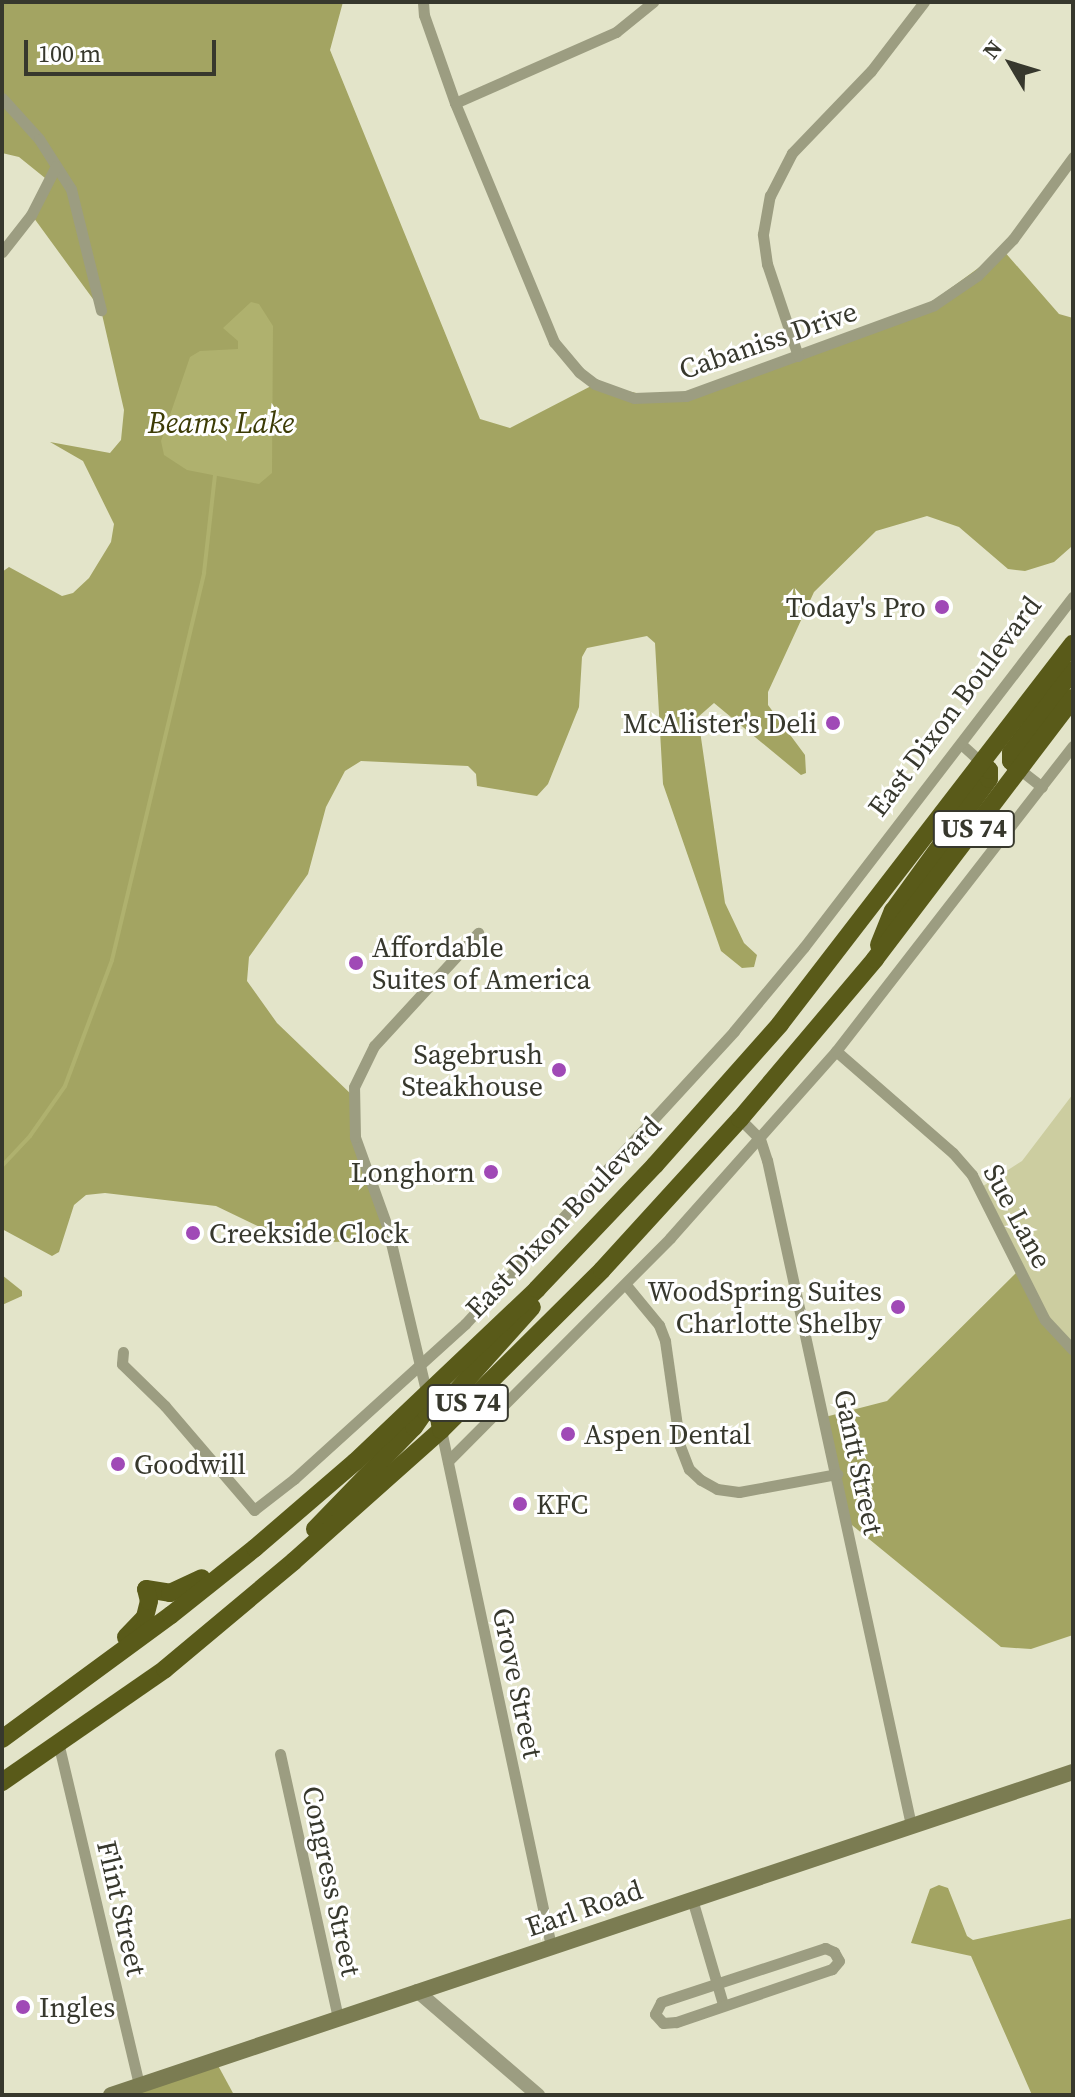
<!DOCTYPE html>
<html>
<head>
<meta charset="utf-8">
<style>
  body { margin:0 }
  #map { position:relative; width:1075px; height:2097px; overflow:hidden; background:#e3e4c9; font-family:"Source Serif 4",serif }
  div>[style] { position:absolute }
  .green>* { inset:0; background:#cccda0 }
  .forest>* { inset:0; background:#a3a462 }
  .water>* { inset:0; background:#afb16e }
  .stream>* { height:4px; margin:-2px; padding:0 2px; transform-origin:2px; border-radius:2px; background:#afb16e }
  .minor>* { height:11px; margin:-5.5px; padding:0 5.5px; transform-origin:5.5px; border-radius:5.5px; background:#9c9d81 }
  .tertiary>* { height:14px; margin:-7px; padding:0 7px; transform-origin:7px; border-radius:7px; background:#9c9d81 }
  .secondary>* { height:16px; margin:-8px; padding:0 8px; transform-origin:8px; border-radius:8px; background:#7b7c52 }
  .trunk>* { height:18px; margin:-9px; padding:0 9px; transform-origin:9px; border-radius:9px; background:#595a19 }
  .dots>* { width:22px; height:22px; translate:-50% -50%; box-sizing:border-box; border:4px solid #fff; border-radius:50% }
  span { translate:-50% -50%; white-space:nowrap; text-align:center; line-height:1.15; -webkit-text-stroke:6px #fff; paint-order:stroke }
  .shield-label span { padding:2px 6px; background:#fff; border:2px solid; border-radius:6px; -webkit-text-stroke-width:0 }
  .shield-label { font-size:26px; color:#37382d; font-weight:700 }
  .street-label { font-size:28px; color:#37382d }
  .poi-label { font-size:28px; color:#37382d }
  .right { translate:-100% -50%; text-align:right }
  .left { translate:0 -50%; text-align:left }
  .water-label { font-size:30px; color:#3c3b05; font-style:italic }
  .frame { position:absolute; inset:0; border:4px solid #37382d; pointer-events:none }
  .north { position:absolute; left:971px; top:24px; width:80px; height:80px; -webkit-text-stroke:6px #fff; paint-order:stroke; rotate:308deg; font-size:22px; font-weight:700; line-height:32px; text-align:center; color:#37382d }
  .north::after { content:''; display:block; margin:auto; width:28px; height:36px; background:#37382d; clip-path:polygon(50% 0,100% 100%,50% 72%,0 100%) }
  .scale { position:absolute; left:24px; top:40px; width:192px; height:36px; box-sizing:border-box; border:4px solid #37382d; border-top:0; padding-left:10px; font-size:24px; line-height:28px; white-space:nowrap; color:#37382d; -webkit-text-stroke:6px #fff; paint-order:stroke }
</style>
</head>
<body>
<div id="map">
  <div class="green">
    <div style="clip-path:polygon(1073px 1094px,1073px 1350px,1062px 1341px,980px 1188px,1022px 1161px)"></div>
  </div>
  <div class="forest">
    <div style="clip-path:polygon(2px 2px,343px 2px,330px 50px,480px 419px,510px 428px,595px 384px,664px 399px,914px 315px,1003px 250px,1059px 314px,1073px 318px,1071px 547px,1054px 562px,1025px 571px,1008px 569px,959px 527px,927px 516px,876px 531px,814px 592px,768px 692px,768px 705px,805px 755px,806px 773px,801px 775px,714px 703px,698px 717px,725px 903px,744px 943px,757px 955px,754px 967px,742px 968px,721px 951px,663px 784px,655px 643px,647px 636px,587px 648px,582px 657px,579px 707px,548px 784px,537px 796px,477px 786px,476px 774px,468px 766px,361px 761px,345px 771px,326px 807px,308px 874px,249px 957px,247px 981px,277px 1023px,353px 1096px,353px 1123px,387px 1226px,376px 1241px,332px 1242px,270px 1232px,216px 1206px,105px 1193px,86px 1195px,74px 1205px,59px 1252px,52px 1256px,2px 1229px,2px 572px,9px 567px,62px 596px,73px 593px,89px 578px,111px 542px,114px 524px,83px 461px,50px 442px,110px 453px,121px 440px,124px 410px,101px 310px,31px 214px,50px 182px,19px 157px,2px 153px)"></div>
    <div style="clip-path:polygon(1020px 1269px,1045px 1319px,1073px 1350px,1073px 1635px,1031px 1649px,1001px 1647px,847px 1521px,825px 1417px,887px 1401px)"></div>
    <div style="clip-path:polygon(2px 1275px,22px 1291px,22px 1296px,2px 1305px)"></div>
    <div style="clip-path:polygon(939px 1885px,948px 1888px,967px 1936px,973px 1940px,1073px 1918px,1073px 2095px,1032px 2095px,971px 1956px,911px 1943px,930px 1889px)"></div>
    <div style="clip-path:polygon(215px 2060px,234px 2095px,143px 2095px,139px 2085px)"></div>
  </div>
  <div class="water">
    <div style="clip-path:polygon(251px 302px,259px 304px,273px 326px,272px 473px,259px 484px,187px 470px,164px 455px,161px 441px,190px 357px,200px 351px,238px 349px,238px 341px,223px 328px)"></div>
  </div>
  <div class="stream">
    <div style="left:2px;top:1166px;width:41px;rotate:-47deg"></div>
    <div style="left:30px;top:1136px;width:61px;rotate:-55deg"></div>
    <div style="left:65px;top:1086px;width:134px;rotate:-69.5deg"></div>
    <div style="left:112px;top:960px;width:398px;rotate:-76.6deg"></div>
    <div style="left:204px;top:573px;width:99px;rotate:-83.6deg"></div>
  </div>
  <div class="minor">
    <div style="left:423px;top:2px;width:13px;rotate:86deg"></div>
    <div style="left:424px;top:15px;width:93px;rotate:70.6deg"></div>
    <div style="left:455px;top:103px;width:259px;rotate:67.5deg"></div>
    <div style="left:554px;top:342px;width:39px;rotate:50deg"></div>
    <div style="left:579px;top:372px;width:20px;rotate:37deg"></div>
    <div style="left:595px;top:384px;width:41px;rotate:19.7deg"></div>
    <div style="left:634px;top:398px;width:52px;rotate:-2.2deg"></div>
    <div style="left:686px;top:396px;width:264px;rotate:-20.1deg"></div>
    <div style="left:934px;top:305px;width:53px;rotate:-34.3deg"></div>
    <div style="left:978px;top:275px;width:50px;rotate:-45.8deg"></div>
    <div style="left:1013px;top:239px;width:102px;rotate:-53.8deg"></div>
    <div style="left:2px;top:98px;width:55px;rotate:47.9deg"></div>
    <div style="left:39px;top:139px;width:59px;rotate:57.4deg"></div>
    <div style="left:71px;top:189px;width:125px;rotate:76.1deg"></div>
    <div style="left:455px;top:103px;width:176px;rotate:-23.8deg"></div>
    <div style="left:616px;top:32px;width:48px;rotate:-39deg"></div>
    <div style="left:2px;top:252px;width:47px;rotate:-51.9deg"></div>
    <div style="left:31px;top:215px;width:55px;rotate:-63deg"></div>
    <div style="left:798px;top:356px;width:97px;rotate:-108.6deg"></div>
    <div style="left:767px;top:264px;width:30px;rotate:-98deg"></div>
    <div style="left:763px;top:234px;width:39px;rotate:-80deg"></div>
    <div style="left:770px;top:196px;width:48px;rotate:-62.9deg"></div>
    <div style="left:792px;top:153px;width:114px;rotate:-46.1deg"></div>
    <div style="left:871px;top:71px;width:87px;rotate:-52.5deg"></div>
    <div style="left:961px;top:744px;width:28px;rotate:42deg"></div>
    <div style="left:1019px;top:769px;width:29px;rotate:38deg"></div>
    <div style="left:836px;top:1051px;width:155px;rotate:41.1deg"></div>
    <div style="left:953px;top:1153px;width:29px;rotate:49deg"></div>
    <div style="left:972px;top:1175px;width:162px;rotate:63.3deg"></div>
    <div style="left:1045px;top:1320px;width:41px;rotate:47deg"></div>
    <div style="left:740px;top:1119px;width:28px;rotate:45deg"></div>
    <div style="left:760px;top:1139px;width:22px;rotate:72deg"></div>
    <div style="left:767px;top:1160px;width:680px;rotate:77.78deg"></div>
    <div style="left:626px;top:1285px;width:52px;rotate:50.5deg"></div>
    <div style="left:659px;top:1325px;width:17px;rotate:69deg"></div>
    <div style="left:665px;top:1341px;width:106px;rotate:81.9deg"></div>
    <div style="left:680px;top:1446px;width:25px;rotate:69deg"></div>
    <div style="left:689px;top:1469px;width:16px;rotate:43deg"></div>
    <div style="left:701px;top:1480px;width:18px;rotate:29deg"></div>
    <div style="left:717px;top:1489px;width:22px;rotate:8deg"></div>
    <div style="left:739px;top:1492px;width:100px;rotate:-10.4deg"></div>
    <div style="left:123px;top:1352px;width:12px;rotate:95deg"></div>
    <div style="left:122px;top:1364px;width:60px;rotate:44.3deg"></div>
    <div style="left:165px;top:1406px;width:137px;rotate:49.4deg"></div>
    <div style="left:254px;top:1510px;width:51px;rotate:-37.8deg"></div>
    <div style="left:294px;top:1479px;width:231px;rotate:-42.2deg"></div>
    <div style="left:465px;top:1324px;width:398px;rotate:-47.4deg"></div>
    <div style="left:734px;top:1031px;width:109px;rotate:-50.2deg"></div>
    <div style="left:804px;top:947px;width:442px;rotate:-52.5deg"></div>
    <div style="left:427px;top:1395px;width:174px;rotate:-103.3deg"></div>
    <div style="left:387px;top:1226px;width:95px;rotate:-109.8deg"></div>
    <div style="left:355px;top:1137px;width:50px;rotate:-91.1deg"></div>
    <div style="left:354px;top:1087px;width:46px;rotate:-64deg"></div>
    <div style="left:374px;top:1046px;width:154px;rotate:-47.4deg"></div>
    <div style="left:441px;top:1430px;width:528px;rotate:77.97deg"></div>
    <div style="left:448px;top:1461px;width:315px;rotate:-45.1deg"></div>
    <div style="left:670px;top:1238px;width:250px;rotate:-48.4deg"></div>
    <div style="left:836px;top:1051px;width:386px;rotate:-52.2deg"></div>
    <div style="left:58px;top:1742px;width:352px;rotate:76.7deg"></div>
    <div style="left:280px;top:1754px;width:270px;rotate:77.6deg"></div>
    <div style="left:692px;top:1899px;width:109px;rotate:73.6deg"></div>
    <div style="left:825px;top:1948px;width:10px;rotate:24deg"></div>
    <div style="left:834px;top:1952px;width:10px;rotate:61deg"></div>
    <div style="left:839px;top:1961px;width:11px;rotate:131deg"></div>
    <div style="left:832px;top:1969px;width:165px;rotate:161.2deg"></div>
    <div style="left:676px;top:2022px;width:13px;rotate:176deg"></div>
    <div style="left:663px;top:2023px;width:12px;rotate:-132deg"></div>
    <div style="left:655px;top:2014px;width:13px;rotate:-63deg"></div>
    <div style="left:661px;top:2002px;width:173px;rotate:-18.2deg"></div>
  </div>
  <div class="tertiary">
    <div style="left:417px;top:1991px;width:160px;rotate:40.7deg"></div>
  </div>
  <div class="secondary">
    <div style="left:111px;top:2095px;width:1015px;rotate:-18.56deg"></div>
  </div>
  <div class="trunk">
    <div style="left:1019px;top:769px;width:11px;rotate:-135deg"></div>
    <div style="left:1011px;top:761px;width:8px;rotate:-90deg"></div>
    <div style="left:1011px;top:753px;width:104px;rotate:-53.2deg"></div>
    <div style="left:879px;top:945px;width:37px;rotate:-68deg"></div>
    <div style="left:893px;top:911px;width:163px;rotate:-54deg"></div>
    <div style="left:989px;top:779px;width:9px;rotate:-90deg"></div>
    <div style="left:989px;top:770px;width:10px;rotate:-135deg"></div>
    <div style="left:441px;top:1430px;width:12px;rotate:-99deg"></div>
    <div style="left:439px;top:1418px;width:15px;rotate:-67deg"></div>
    <div style="left:445px;top:1404px;width:130px;rotate:-48.1deg"></div>
    <div style="left:315px;top:1529px;width:142px;rotate:-45.9deg"></div>
    <div style="left:414px;top:1427px;width:19px;rotate:-55deg"></div>
    <div style="left:425px;top:1411px;width:13px;rotate:-81deg"></div>
    <div style="left:146px;top:1589px;width:24px;rotate:9deg"></div>
    <div style="left:170px;top:1593px;width:35px;rotate:-25deg"></div>
    <div style="left:126px;top:1637px;width:28px;rotate:-46deg"></div>
    <div style="left:145px;top:1617px;width:16px;rotate:-76deg"></div>
    <div style="left:149px;top:1601px;width:12px;rotate:-104deg"></div>
    <div style="left:2px;top:1739px;width:210px;rotate:-36.3deg"></div>
    <div style="left:171px;top:1615px;width:107px;rotate:-38.6deg"></div>
    <div style="left:255px;top:1548px;width:132px;rotate:-40.7deg"></div>
    <div style="left:355px;top:1462px;width:251px;rotate:-43.5deg"></div>
    <div style="left:537px;top:1289px;width:171px;rotate:-46.4deg"></div>
    <div style="left:655px;top:1165px;width:188px;rotate:-48.4deg"></div>
    <div style="left:780px;top:1024px;width:480px;rotate:-52.4deg"></div>
    <div style="left:2px;top:1782px;width:198px;rotate:-34.7deg"></div>
    <div style="left:165px;top:1669px;width:168px;rotate:-39.9deg"></div>
    <div style="left:294px;top:1561px;width:197px;rotate:-41.7deg"></div>
    <div style="left:441px;top:1430px;width:227px;rotate:-44.8deg"></div>
    <div style="left:602px;top:1270px;width:205px;rotate:-47.6deg"></div>
    <div style="left:740px;top:1119px;width:209px;rotate:-49.8deg"></div>
    <div style="left:875px;top:959px;width:328px;rotate:-52.8deg"></div>
  </div>
  <div class="dots">
    <div style="left:942px;top:607px;background:#a049b6"></div>
    <div style="left:833px;top:723px;background:#a049b6"></div>
    <div style="left:356px;top:963px;background:#a049b6"></div>
    <div style="left:559px;top:1070px;background:#a049b6"></div>
    <div style="left:491px;top:1172px;background:#a049b6"></div>
    <div style="left:193px;top:1233px;background:#a049b6"></div>
    <div style="left:898px;top:1307px;background:#a049b6"></div>
    <div style="left:568px;top:1434px;background:#a049b6"></div>
    <div style="left:118px;top:1464px;background:#a049b6"></div>
    <div style="left:520px;top:1504px;background:#a049b6"></div>
    <div style="left:23px;top:2007px;background:#a049b6"></div>
  </div>
  <div class="shield-label">
    <span style="left:974px;top:829px">US 74</span>
    <span style="left:468px;top:1403px">US 74</span>
  </div>
  <div class="street-label">
    <span style="left:768px;top:340px;rotate:-19deg">Cabaniss Drive</span>
    <span style="left:954px;top:706px;rotate:-53deg">East Dixon Boulevard</span>
    <span style="left:1018px;top:1216px;rotate:62deg">Sue Lane</span>
    <span style="left:563px;top:1217px;rotate:-46deg">East Dixon Boulevard</span>
    <span style="left:859px;top:1462px;rotate:78deg">Gantt Street</span>
    <span style="left:518px;top:1683px;rotate:78deg">Grove Street</span>
    <span style="left:332px;top:1881px;rotate:78deg">Congress Street</span>
    <span style="left:122px;top:1908px;rotate:77deg">Flint Street</span>
    <span style="left:584px;top:1908px;rotate:-19deg">Earl Road</span>
  </div>
  <div class="poi-label">
    <span class="right" style="left:926px;top:607px">Today's Pro</span>
    <span class="right" style="left:817px;top:723px">McAlister's Deli</span>
    <span class="left" style="left:372px;top:963px">Affordable<br>Suites of America</span>
    <span class="right" style="left:543px;top:1070px">Sagebrush<br>Steakhouse</span>
    <span class="right" style="left:475px;top:1172px">Longhorn</span>
    <span class="left" style="left:209px;top:1233px">Creekside Clock</span>
    <span class="right" style="left:882px;top:1307px">WoodSpring Suites<br>Charlotte Shelby</span>
    <span class="left" style="left:584px;top:1434px">Aspen Dental</span>
    <span class="left" style="left:134px;top:1464px">Goodwill</span>
    <span class="left" style="left:536px;top:1504px">KFC</span>
    <span class="left" style="left:39px;top:2007px">Ingles</span>
  </div>
  <div class="water-label">
    <span style="left:221px;top:423px">Beams Lake</span>
  </div>
  <div class="frame"></div>
  <div class="north">N</div>
  <div class="scale">100 m</div>
</div>
</body>
</html>
